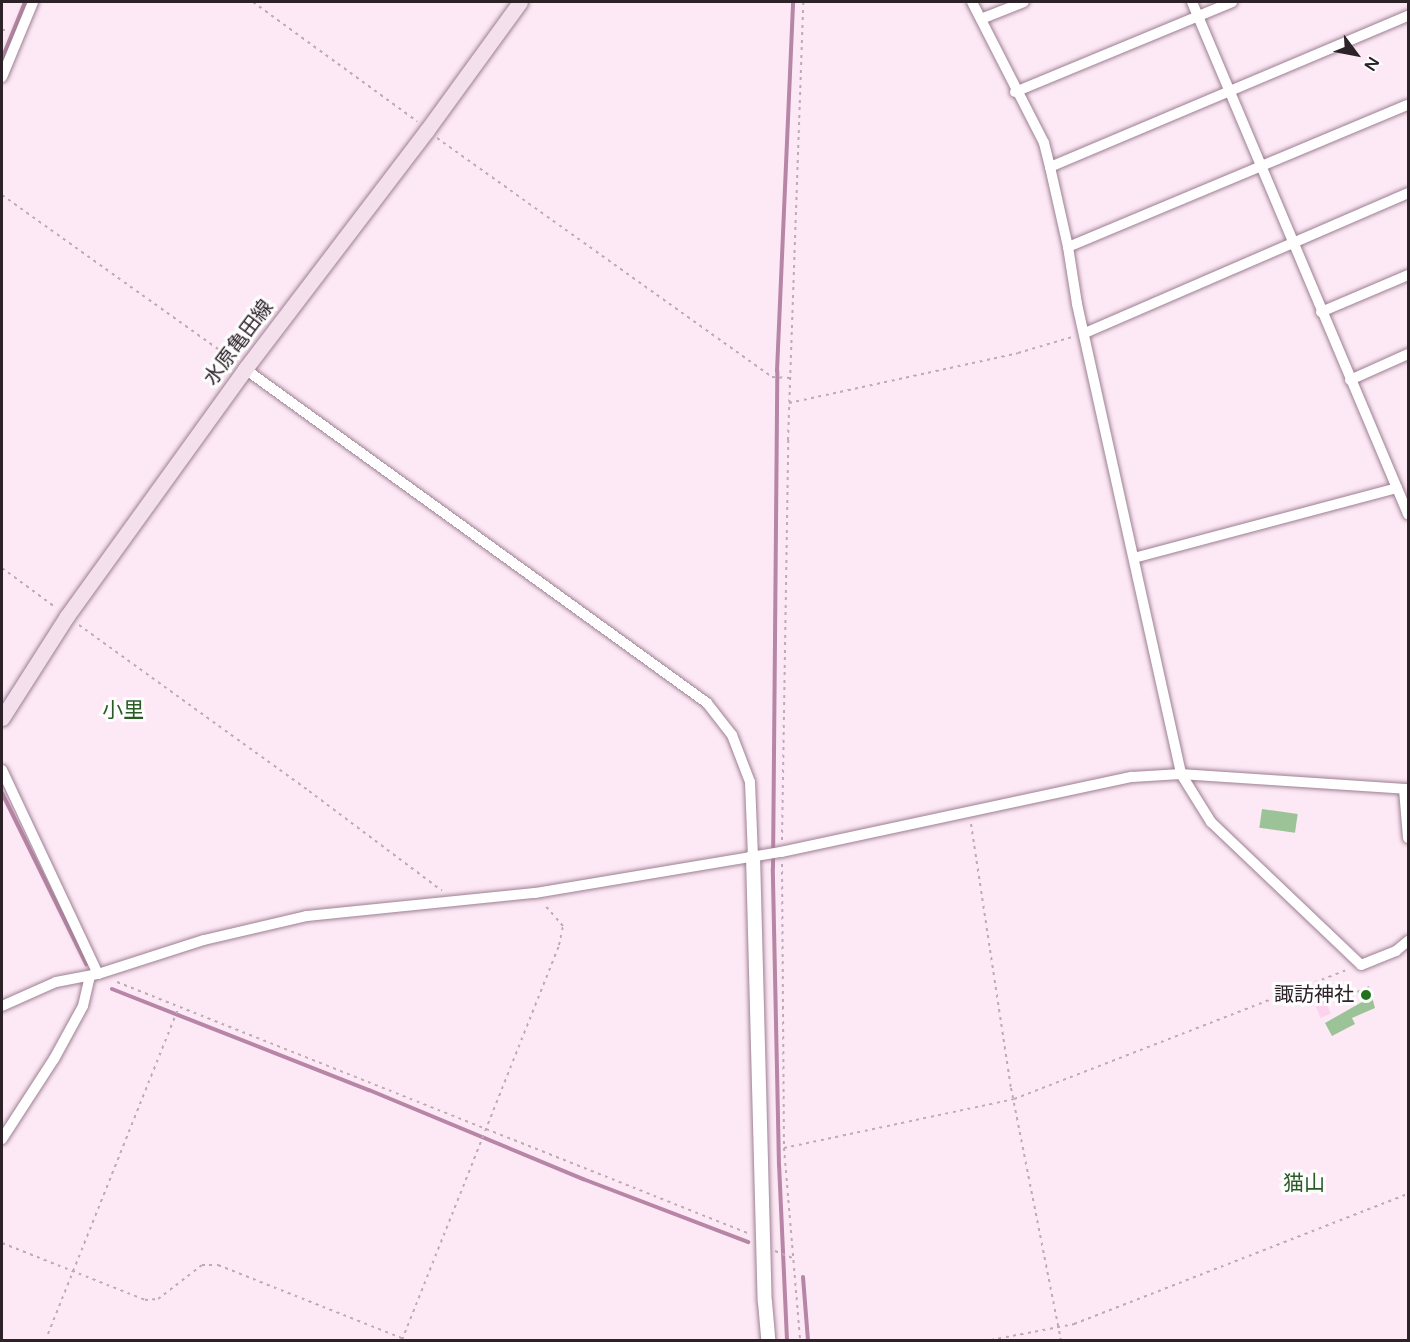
<!DOCTYPE html>
<html>
<head>
<meta charset="utf-8">
<style>
  body { margin:0 }
  #map { position:relative; width:1410px; height:1342px; overflow:hidden; background:#fde9f5; font-family:"Varela Round","Noto Sans JP",sans-serif }
  div>[style] { position:absolute }
  .green>* { inset:0; background:#fcd2ec; transform-origin:0 0 }
  .stream>* { height:4px; margin:-2px; padding:0 2px; transform-origin:2px; border-radius:2px; background:#b785a5 }
  .building>* { inset:0; background:#9bc397; transform-origin:0 0 }
  .path>* { height:2px; margin-top:-1px; transform-origin:0; background:repeating-linear-gradient(90deg,#bcaab5 0 3px,transparent 0 7.5px) }
  .roads { filter:drop-shadow(0 0 2px #9d7f92) drop-shadow(0 0 2px #9d7f92) }
  .minor>* { height:10px; margin:-5px; padding:0 5px; transform-origin:5px; border-radius:5px; background:#fff }
  .tertiary>* { height:14px; margin:-7px; padding:0 7px; transform-origin:7px; border-radius:7px; background:#fff }
  .secondary>* { height:15px; margin:-7.5px; padding:0 7.5px; transform-origin:7.5px; border-radius:7.5px; background:#f3e0ec }
  .dots>* { width:16px; height:16px; translate:-50% -50%; box-sizing:border-box; border:3px solid #fdfdfd; border-radius:50% }
  span { translate:-50% -50%; white-space:nowrap; text-align:center; line-height:1.15; -webkit-text-stroke:6px #fdfdfd; paint-order:stroke }
  .street-label { font-size:20px; color:#2e2229 }
  .poi-label { font-size:20px; color:#2e2229 }
  .right { translate:-100% -50%; text-align:right }
  .neighbourhood-label { font-size:21px; color:#295b25 }
  .frame { position:absolute; inset:0; border:3px solid #2e2229; pointer-events:none }
  .north { position:absolute; left:1326px; top:24px; width:60px; height:60px; -webkit-text-stroke:4px #fdfdfd; paint-order:stroke; rotate:122deg; font-size:16px; font-weight:700; line-height:24px; text-align:center; color:#2e2229 }
  .north::after { content:''; display:block; margin:auto; width:21px; height:27px; background:#2e2229; clip-path:polygon(50% 0,100% 100%,50% 72%,0 100%) }
</style>
</head>
<body>
<div id="map">
  <div class="green">
    <div style="left:1319px;top:986px;width:30px;height:11px;rotate:67deg"></div>
  </div>
  <div class="stream">
    <div style="left:2px;top:59px;width:61px;rotate:-68deg"></div>
    <div style="left:2px;top:793px;width:191px;rotate:63.8deg"></div>
    <div style="left:112px;top:989px;width:276px;rotate:21.5deg"></div>
    <div style="left:369px;top:1090px;width:232px;rotate:22.6deg"></div>
    <div style="left:583px;top:1179px;width:177px;rotate:20.9deg"></div>
    <div style="left:803px;top:1277px;width:63px;rotate:85.5deg"></div>
    <div style="left:787px;top:1340px;width:174px;rotate:-92.6deg"></div>
    <div style="left:779px;top:1166px;width:298px;rotate:-91.2deg"></div>
    <div style="left:773px;top:868px;width:497px;rotate:-89.5deg"></div>
    <div style="left:777px;top:371px;width:369px;rotate:-87.5deg"></div>
  </div>
  <div class="building">
    <div style="left:1262px;top:809px;width:36px;height:19px;rotate:8deg"></div>
    <div style="clip-path:polygon(1369px 986px,1375px 1008px,1352px 1018px,1355px 1024px,1332px 1036px,1325px 1023px,1362px 1002px,1357px 991px)"></div>
  </div>
  <div class="path">
    <div style="left:253px;top:2px;width:203px;rotate:36deg"></div>
    <div style="left:2px;top:30px;width:6px"></div>
    <div style="left:437px;top:138px;width:412px;rotate:35.5deg"></div>
    <div style="left:772px;top:377px;width:18px;rotate:3deg"></div>
    <div style="left:2px;top:195px;width:284px;rotate:35.5deg"></div>
    <div style="left:789px;top:403px;width:234px;rotate:-12.3deg"></div>
    <div style="left:1018px;top:353px;width:56px;rotate:-16.5deg"></div>
    <div style="left:2px;top:568px;width:66px;rotate:36.3deg"></div>
    <div style="left:79px;top:625px;width:284px;rotate:35.8deg"></div>
    <div style="left:309px;top:791px;width:166px;rotate:36.9deg"></div>
    <div style="left:971px;top:824px;width:267px;rotate:81.4deg"></div>
    <div style="left:1011px;top:1088px;width:257px;rotate:78.8deg"></div>
    <div style="left:782px;top:840px;width:400px;rotate:-89.1deg"></div>
    <div style="left:788px;top:440px;width:438px;rotate:-88deg"></div>
    <div style="left:782px;top:864px;width:284px;rotate:89.6deg"></div>
    <div style="left:784px;top:1148px;width:193px;rotate:85.2deg"></div>
    <div style="left:117px;top:982px;width:681px;rotate:21.71deg"></div>
    <div style="left:784px;top:1148px;width:235px;rotate:-12deg"></div>
    <div style="left:1014px;top:1099px;width:359px;rotate:-21.2deg"></div>
    <div style="left:2px;top:1243px;width:154px;rotate:21.7deg"></div>
    <div style="left:145px;top:1300px;width:13px;rotate:-4deg"></div>
    <div style="left:158px;top:1299px;width:56px;rotate:-37.7deg"></div>
    <div style="left:202px;top:1265px;width:16px"></div>
    <div style="left:218px;top:1265px;width:202px;rotate:21.7deg"></div>
    <div style="left:775px;top:1251px;width:22px;rotate:22deg"></div>
    <div style="left:48px;top:1334px;width:352px;rotate:-68.2deg"></div>
    <div style="left:402px;top:1340px;width:425px;rotate:-68.3deg"></div>
    <div style="left:559px;top:945px;width:19px;rotate:-78deg"></div>
    <div style="left:563px;top:926px;width:29px;rotate:-131deg"></div>
    <div style="left:991px;top:1340px;width:85px;rotate:-10.9deg"></div>
    <div style="left:1074px;top:1324px;width:358px;rotate:-21.3deg"></div>
  </div>
  <div class="roads">
    <div class="minor">
      <div style="left:972px;top:2px;width:158px;rotate:62.9deg"></div>
      <div style="left:1044px;top:143px;width:25px;rotate:76deg"></div>
      <div style="left:1050px;top:167px;width:82px;rotate:77.3deg"></div>
      <div style="left:1068px;top:247px;width:58px;rotate:81deg"></div>
      <div style="left:1077px;top:304px;width:481px;rotate:77.5deg"></div>
      <div style="left:1181px;top:774px;width:57px;rotate:58deg"></div>
      <div style="left:1211px;top:822px;width:207px;rotate:43.6deg"></div>
      <div style="left:1361px;top:965px;width:38px;rotate:-22deg"></div>
      <div style="left:1396px;top:951px;width:16px;rotate:-40deg"></div>
      <div style="left:1192px;top:2px;width:556px;rotate:67.13deg"></div>
      <div style="left:981px;top:19px;width:46px;rotate:-21.6deg"></div>
      <div style="left:2px;top:77px;width:81px;rotate:-67.5deg"></div>
      <div style="left:1015px;top:92px;width:235px;rotate:-22.5deg"></div>
      <div style="left:1050px;top:167px;width:389px;rotate:-22.9deg"></div>
      <div style="left:1068px;top:247px;width:368px;rotate:-22.7deg"></div>
      <div style="left:1321px;top:312px;width:95px;rotate:-23deg"></div>
      <div style="left:1085px;top:333px;width:352px;rotate:-23.4deg"></div>
      <div style="left:245px;top:369px;width:570px;rotate:35.86deg"></div>
      <div style="left:707px;top:703px;width:41px;rotate:52deg"></div>
      <div style="left:732px;top:735px;width:50px;rotate:69deg"></div>
      <div style="left:750px;top:782px;width:74px;rotate:87.7deg"></div>
      <div style="left:1350px;top:380px;width:64px;rotate:-24.1deg"></div>
      <div style="left:1134px;top:558px;width:272px;rotate:-14.9deg"></div>
      <div style="left:2px;top:770px;width:225px;rotate:64.8deg"></div>
      <div style="left:1404px;top:789px;width:49px;rotate:85.3deg"></div>
      <div style="left:2px;top:1006px;width:59px;rotate:-24deg"></div>
      <div style="left:56px;top:982px;width:43px;rotate:-10.8deg"></div>
      <div style="left:98px;top:974px;width:111px;rotate:-17.8deg"></div>
      <div style="left:204px;top:940px;width:106px;rotate:-13.1deg"></div>
      <div style="left:307px;top:916px;width:229px;rotate:-5.8deg"></div>
      <div style="left:535px;top:893px;width:249px;rotate:-9.5deg"></div>
      <div style="left:781px;top:852px;width:359px;rotate:-12.1deg"></div>
      <div style="left:1132px;top:777px;width:49px;rotate:-3.5deg"></div>
      <div style="left:1181px;top:774px;width:227px;rotate:3.8deg"></div>
      <div style="left:2px;top:1139px;width:95px;rotate:-57deg"></div>
      <div style="left:54px;top:1059px;width:60px;rotate:-61.3deg"></div>
      <div style="left:83px;top:1006px;width:31px;rotate:-77deg"></div>
    </div>
    <div class="tertiary">
      <div style="left:753px;top:856px;width:446px;rotate:88.5deg"></div>
      <div style="left:765px;top:1302px;width:38px;rotate:85deg"></div>
    </div>
    <div class="secondary">
      <div style="left:2px;top:718px;width:121px;rotate:-57.5deg"></div>
      <div style="left:67px;top:616px;width:304px;rotate:-54.2deg"></div>
      <div style="left:245px;top:369px;width:300px;rotate:-52.7deg"></div>
      <div style="left:427px;top:130px;width:158px;rotate:-54deg"></div>
    </div>
  </div>
  <div class="dots">
    <div style="left:1366px;top:995px;background:#21721b"></div>
  </div>
  <div class="street-label">
    <span style="left:239px;top:343px;rotate:-53deg">水原亀田線</span>
  </div>
  <div class="poi-label">
    <span class="right" style="left:1354px;top:995px">諏訪神社</span>
  </div>
  <div class="neighbourhood-label">
    <span style="left:123px;top:711px">小里</span>
    <span style="left:1304px;top:1184px">猫山</span>
  </div>
  <div class="frame"></div>
  <div class="north">N</div>
</div>
</body>
</html>
